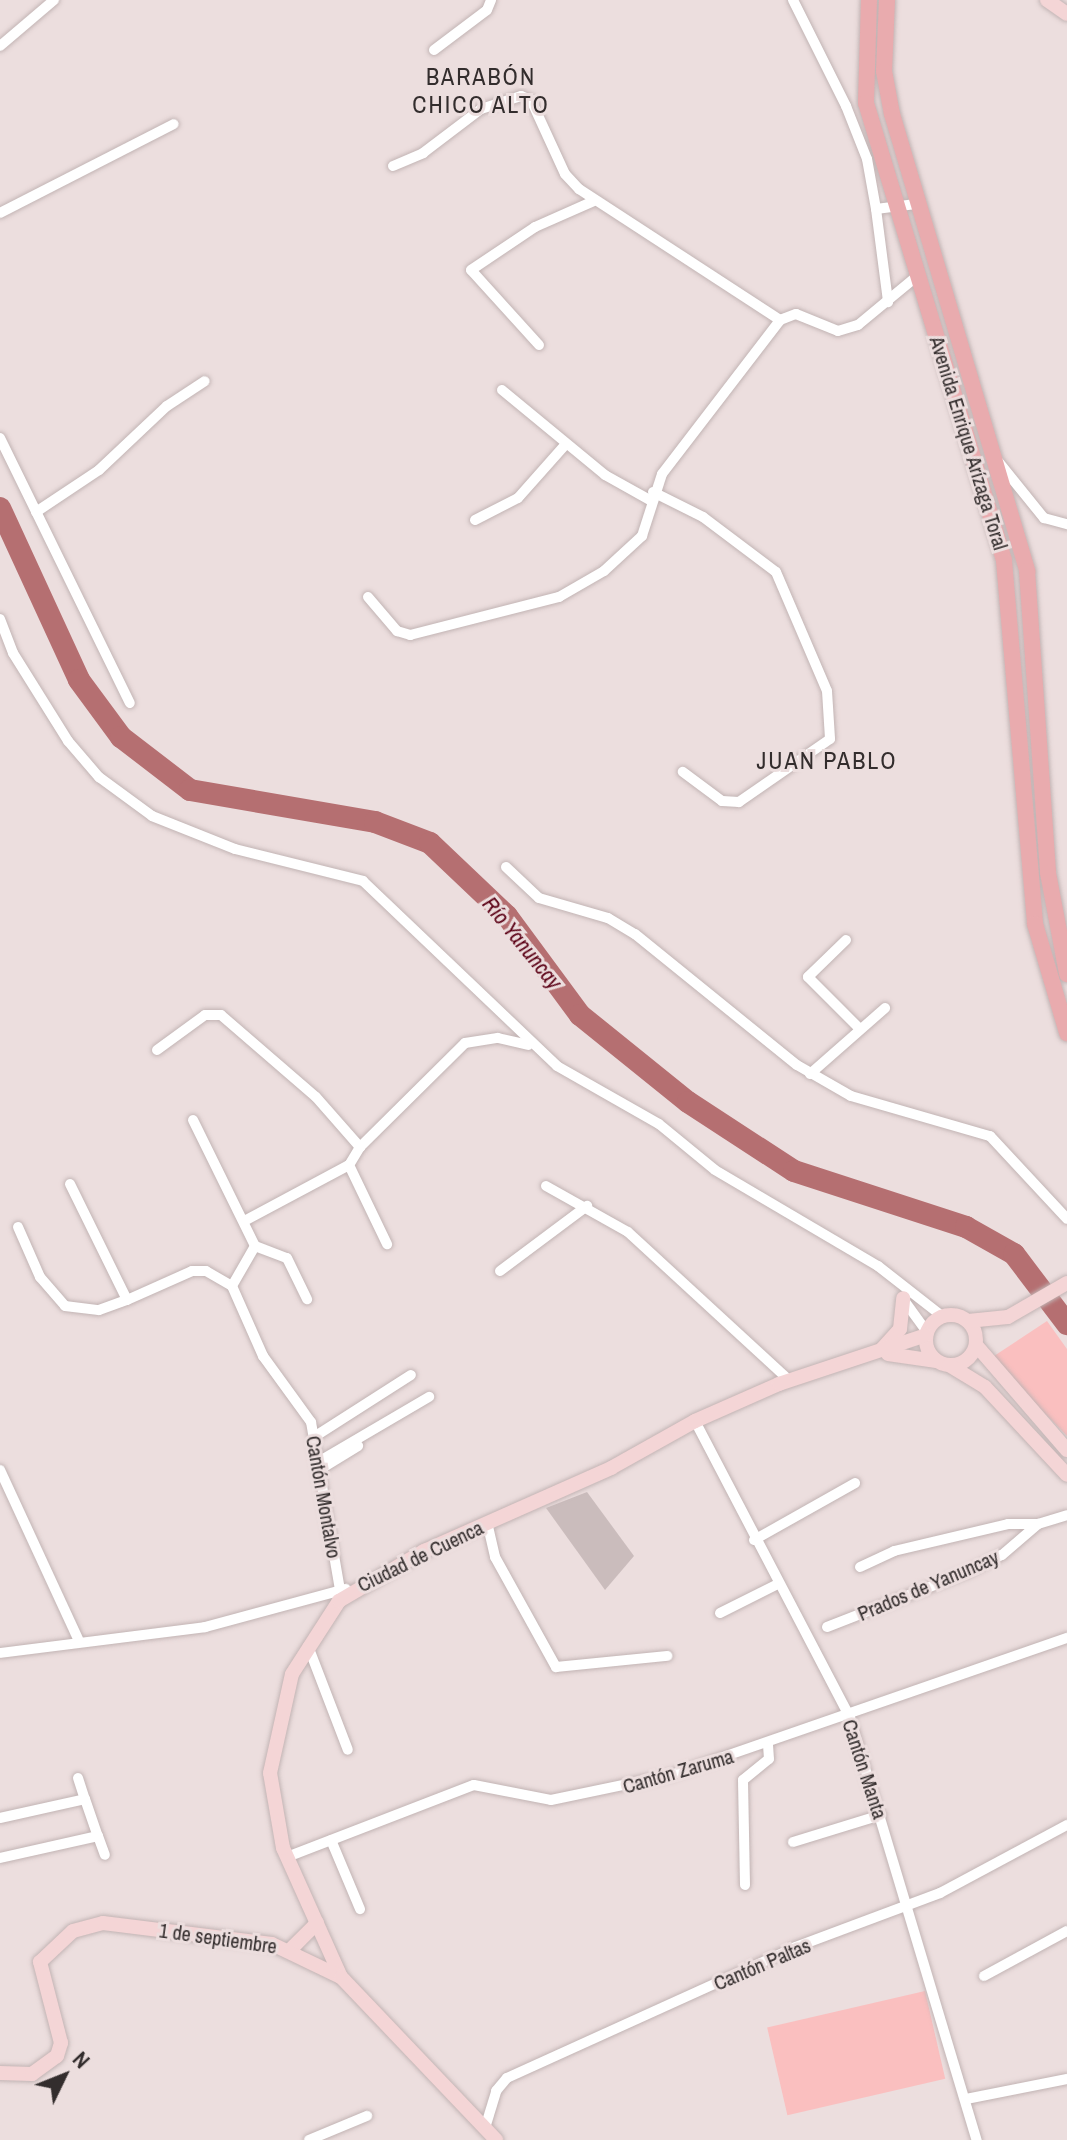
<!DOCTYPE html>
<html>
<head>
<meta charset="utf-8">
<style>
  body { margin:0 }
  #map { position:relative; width:1067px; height:2140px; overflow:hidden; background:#ecdede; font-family:"Archivo Narrow",sans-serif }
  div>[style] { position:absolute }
  .green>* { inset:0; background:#fabfbf; transform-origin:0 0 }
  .river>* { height:22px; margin:-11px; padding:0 11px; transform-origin:11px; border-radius:11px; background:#b56f71 }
  .building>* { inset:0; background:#cabcbc }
  .roads { filter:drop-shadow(0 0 2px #c2b4b4) drop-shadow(0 0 2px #c2b4b4) }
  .street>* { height:10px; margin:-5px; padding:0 5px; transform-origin:5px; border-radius:5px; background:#fff }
  .secondary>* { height:14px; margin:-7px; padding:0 7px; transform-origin:7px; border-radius:7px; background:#f4d5d6 }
  .secondary>.ring { margin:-7px; padding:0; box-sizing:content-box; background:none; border:14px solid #f4d5d6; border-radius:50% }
  .primary>* { height:16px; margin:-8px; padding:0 8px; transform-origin:8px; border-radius:8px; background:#e9abae }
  span { translate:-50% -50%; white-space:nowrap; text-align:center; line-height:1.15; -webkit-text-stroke:6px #ecdede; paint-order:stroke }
  .street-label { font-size:20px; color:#332d2d }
  .water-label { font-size:22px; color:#5b0015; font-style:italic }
  .quarter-label { font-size:24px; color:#332d2d; letter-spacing:2px }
  .north { position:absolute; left:24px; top:2036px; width:80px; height:80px; -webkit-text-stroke:6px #ecdede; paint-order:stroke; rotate:47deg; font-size:22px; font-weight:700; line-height:32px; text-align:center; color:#332d2d }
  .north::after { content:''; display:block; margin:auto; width:28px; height:36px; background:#332d2d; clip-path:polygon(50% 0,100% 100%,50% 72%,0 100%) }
</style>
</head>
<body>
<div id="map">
  <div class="green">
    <div style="clip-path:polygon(1047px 1321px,1067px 1349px,1067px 1436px,991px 1358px)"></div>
    <div style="left:925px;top:1991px;width:90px;height:162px;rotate:77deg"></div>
  </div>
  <div class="river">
    <div style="left:0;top:508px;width:189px;rotate:65.3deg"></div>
    <div style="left:79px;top:680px;width:71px;rotate:53.6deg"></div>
    <div style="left:121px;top:737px;width:87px;rotate:37.5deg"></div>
    <div style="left:190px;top:790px;width:188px;rotate:9.8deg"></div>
    <div style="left:375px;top:822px;width:59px;rotate:20.9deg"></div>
    <div style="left:430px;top:843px;width:106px;rotate:43.5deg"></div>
    <div style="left:507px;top:916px;width:123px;rotate:53.6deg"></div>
    <div style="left:580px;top:1015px;width:139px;rotate:38.9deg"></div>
    <div style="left:688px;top:1102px;width:126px;rotate:33.1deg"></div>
    <div style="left:794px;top:1171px;width:181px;rotate:18deg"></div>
    <div style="left:966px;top:1227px;width:55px;rotate:29.4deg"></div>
    <div style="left:1014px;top:1254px;width:88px;rotate:52.9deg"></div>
  </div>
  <div class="building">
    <div style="clip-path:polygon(587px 1492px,634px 1556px,605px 1590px,546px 1508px)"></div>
  </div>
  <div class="roads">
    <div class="street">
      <div style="left:793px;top:0;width:119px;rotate:63.4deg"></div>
      <div style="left:846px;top:106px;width:57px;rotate:68.4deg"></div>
      <div style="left:867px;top:159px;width:51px;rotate:79.8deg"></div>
      <div style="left:876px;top:209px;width:40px;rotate:-7.1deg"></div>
      <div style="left:0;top:46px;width:71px;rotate:-40.4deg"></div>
      <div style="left:434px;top:50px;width:66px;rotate:-37deg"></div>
      <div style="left:487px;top:10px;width:11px;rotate:-68deg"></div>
      <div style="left:393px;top:166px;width:33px;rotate:-23deg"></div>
      <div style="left:423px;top:153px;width:73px;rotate:-37.2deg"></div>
      <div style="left:481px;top:109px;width:42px;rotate:-18deg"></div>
      <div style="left:521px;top:96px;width:11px;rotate:22deg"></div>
      <div style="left:531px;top:100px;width:81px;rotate:65.3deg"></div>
      <div style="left:565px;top:174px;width:21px;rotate:47deg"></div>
      <div style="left:579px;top:189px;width:240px;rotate:33.1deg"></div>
      <div style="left:876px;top:209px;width:94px;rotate:82.6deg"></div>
      <div style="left:0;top:213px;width:195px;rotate:-27.1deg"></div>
      <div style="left:539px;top:345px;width:101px;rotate:-132.2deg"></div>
      <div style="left:471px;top:270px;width:77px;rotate:-33.9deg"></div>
      <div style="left:535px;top:227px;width:64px;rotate:-23.8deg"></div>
      <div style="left:502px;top:390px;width:134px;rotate:39.5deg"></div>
      <div style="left:605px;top:475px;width:51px;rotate:29.1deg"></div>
      <div style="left:0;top:438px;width:295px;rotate:63.9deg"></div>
      <div style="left:997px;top:460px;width:75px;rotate:51deg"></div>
      <div style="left:1044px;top:518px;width:24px;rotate:15deg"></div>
      <div style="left:653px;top:492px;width:56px;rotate:26.6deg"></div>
      <div style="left:703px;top:517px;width:91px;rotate:37deg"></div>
      <div style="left:776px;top:572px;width:129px;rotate:66.8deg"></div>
      <div style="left:827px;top:691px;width:48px;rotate:86.4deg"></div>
      <div style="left:830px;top:739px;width:111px;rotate:145.3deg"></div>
      <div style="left:739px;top:802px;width:17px;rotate:-177deg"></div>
      <div style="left:722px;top:801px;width:49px;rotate:-143.4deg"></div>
      <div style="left:36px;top:512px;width:76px;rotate:-33.7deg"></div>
      <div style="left:99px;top:470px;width:93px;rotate:-43.3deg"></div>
      <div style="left:167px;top:406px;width:45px;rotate:-33.3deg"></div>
      <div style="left:475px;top:520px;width:48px;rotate:-27.1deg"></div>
      <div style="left:518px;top:498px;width:72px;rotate:-48.4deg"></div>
      <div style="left:368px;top:597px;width:45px;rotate:49.5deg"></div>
      <div style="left:397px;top:631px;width:14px;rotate:17deg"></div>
      <div style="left:410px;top:635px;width:154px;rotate:-14.3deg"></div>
      <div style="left:559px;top:597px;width:52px;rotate:-30deg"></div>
      <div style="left:604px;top:571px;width:52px;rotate:-42.6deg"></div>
      <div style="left:642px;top:536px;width:65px;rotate:-72.1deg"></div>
      <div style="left:662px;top:474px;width:194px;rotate:-52.5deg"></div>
      <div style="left:780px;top:320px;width:17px;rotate:-21deg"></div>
      <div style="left:796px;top:314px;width:45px;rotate:22deg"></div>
      <div style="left:838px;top:331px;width:21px;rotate:-17deg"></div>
      <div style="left:858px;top:325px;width:75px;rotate:-39.6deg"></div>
      <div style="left:0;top:619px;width:36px;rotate:69deg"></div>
      <div style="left:13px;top:653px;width:104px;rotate:58deg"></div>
      <div style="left:68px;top:741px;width:48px;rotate:49.3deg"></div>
      <div style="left:99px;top:777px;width:66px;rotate:36.3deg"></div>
      <div style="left:152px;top:816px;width:89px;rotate:21.7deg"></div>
      <div style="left:235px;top:849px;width:132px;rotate:14deg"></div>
      <div style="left:363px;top:881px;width:268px;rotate:43.6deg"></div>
      <div style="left:557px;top:1066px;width:117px;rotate:29.6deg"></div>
      <div style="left:659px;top:1124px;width:72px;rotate:39.4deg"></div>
      <div style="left:715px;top:1170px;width:189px;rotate:30.5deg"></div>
      <div style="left:878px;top:1266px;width:81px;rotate:38deg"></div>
      <div style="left:506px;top:867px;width:45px;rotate:43.2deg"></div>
      <div style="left:539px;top:898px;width:72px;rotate:16.2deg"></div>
      <div style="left:608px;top:918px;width:31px;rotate:31deg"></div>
      <div style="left:635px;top:934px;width:208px;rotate:39deg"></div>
      <div style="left:797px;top:1065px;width:62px;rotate:29.9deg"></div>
      <div style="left:851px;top:1096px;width:145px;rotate:16.1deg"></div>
      <div style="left:990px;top:1136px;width:113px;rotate:47.1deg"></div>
      <div style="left:846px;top:940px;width:53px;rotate:135.8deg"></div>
      <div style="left:808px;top:977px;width:71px;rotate:45deg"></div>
      <div style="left:157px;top:1050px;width:59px;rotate:-36.1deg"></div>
      <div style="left:205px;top:1015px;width:16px"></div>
      <div style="left:221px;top:1015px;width:125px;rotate:40.8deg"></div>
      <div style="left:316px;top:1097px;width:67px;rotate:48.7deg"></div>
      <div style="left:360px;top:1147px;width:21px;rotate:121deg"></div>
      <div style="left:349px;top:1165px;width:119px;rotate:151.9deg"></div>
      <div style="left:810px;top:1074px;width:100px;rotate:-41.3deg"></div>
      <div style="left:193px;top:1120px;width:140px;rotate:63.8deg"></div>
      <div style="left:255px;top:1246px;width:46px;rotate:119.9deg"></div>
      <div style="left:360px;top:1147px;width:148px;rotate:-44.7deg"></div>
      <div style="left:465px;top:1043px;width:33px;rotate:-9deg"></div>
      <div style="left:498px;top:1038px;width:31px;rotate:13deg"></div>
      <div style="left:349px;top:1165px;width:88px;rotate:64.3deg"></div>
      <div style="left:70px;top:1184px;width:129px;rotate:63.8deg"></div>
      <div style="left:127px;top:1300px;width:71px;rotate:-24deg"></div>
      <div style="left:192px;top:1271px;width:14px"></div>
      <div style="left:206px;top:1271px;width:30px;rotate:30deg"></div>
      <div style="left:232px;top:1286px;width:77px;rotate:66.1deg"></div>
      <div style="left:263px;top:1356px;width:82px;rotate:54deg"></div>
      <div style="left:311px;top:1422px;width:170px;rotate:80.2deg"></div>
      <div style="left:546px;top:1186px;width:94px;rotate:29.3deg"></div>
      <div style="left:628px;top:1232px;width:219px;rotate:42.6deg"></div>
      <div style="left:18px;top:1227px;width:55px;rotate:66.3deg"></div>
      <div style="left:40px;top:1277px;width:38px;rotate:49deg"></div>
      <div style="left:65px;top:1306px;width:34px;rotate:7deg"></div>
      <div style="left:99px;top:1310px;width:30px;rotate:-20deg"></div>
      <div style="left:255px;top:1246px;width:34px;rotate:21deg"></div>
      <div style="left:287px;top:1258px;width:46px;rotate:64deg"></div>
      <div style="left:500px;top:1271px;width:109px;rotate:-36.8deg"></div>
      <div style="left:903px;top:1299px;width:41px;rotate:54deg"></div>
      <div style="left:695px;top:1421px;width:335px;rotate:62.4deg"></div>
      <div style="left:850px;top:1718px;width:441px;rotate:73.3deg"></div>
      <div style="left:314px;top:1437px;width:115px;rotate:-32.6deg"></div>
      <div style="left:318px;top:1462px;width:129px;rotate:-30.4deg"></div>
      <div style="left:0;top:1470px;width:186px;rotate:65.2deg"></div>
      <div style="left:319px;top:1470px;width:46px;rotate:-31.6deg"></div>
      <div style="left:487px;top:1522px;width:36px;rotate:77deg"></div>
      <div style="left:495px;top:1557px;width:126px;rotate:61deg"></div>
      <div style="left:556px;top:1667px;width:112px;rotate:-5.7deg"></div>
      <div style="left:754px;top:1540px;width:116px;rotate:-29.4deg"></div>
      <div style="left:860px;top:1567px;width:38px;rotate:-25deg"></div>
      <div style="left:894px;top:1551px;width:117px;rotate:-13.3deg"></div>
      <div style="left:1008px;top:1524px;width:30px"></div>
      <div style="left:720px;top:1613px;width:65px;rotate:-26.6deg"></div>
      <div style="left:827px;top:1627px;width:151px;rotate:-21.3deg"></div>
      <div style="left:968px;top:1572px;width:38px;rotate:-27deg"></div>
      <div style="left:1002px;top:1555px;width:48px;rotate:-40.7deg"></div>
      <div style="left:1038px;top:1524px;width:30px;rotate:-17deg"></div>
      <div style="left:308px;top:1646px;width:111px;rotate:69deg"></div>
      <div style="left:0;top:1653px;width:207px;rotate:-7.2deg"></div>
      <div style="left:205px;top:1627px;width:146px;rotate:-15.1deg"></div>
      <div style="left:78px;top:1778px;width:22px;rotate:72deg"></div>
      <div style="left:0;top:1818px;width:87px;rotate:-12.6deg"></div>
      <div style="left:85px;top:1799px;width:39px;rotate:71deg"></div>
      <div style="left:98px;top:1836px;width:100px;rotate:167.3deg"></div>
      <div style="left:98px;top:1836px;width:20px;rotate:70deg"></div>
      <div style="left:331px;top:1840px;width:75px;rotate:67.2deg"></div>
      <div style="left:793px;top:1842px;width:92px;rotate:-17.1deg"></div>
      <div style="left:287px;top:1857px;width:200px;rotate:-21.1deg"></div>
      <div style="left:474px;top:1785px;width:78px;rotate:11deg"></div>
      <div style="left:551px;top:1800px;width:123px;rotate:-11.8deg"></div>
      <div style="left:671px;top:1775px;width:419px;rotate:-19.1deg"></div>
      <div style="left:745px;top:1885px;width:105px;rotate:-91.1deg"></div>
      <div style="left:743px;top:1780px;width:33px;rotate:-39deg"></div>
      <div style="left:769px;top:1759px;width:15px;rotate:-94deg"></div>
      <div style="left:984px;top:1976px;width:94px;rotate:-28.5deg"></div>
      <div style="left:966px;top:2099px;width:103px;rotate:-11.2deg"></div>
      <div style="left:485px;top:2128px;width:39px;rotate:-73deg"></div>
      <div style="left:496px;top:2091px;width:17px;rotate:-50deg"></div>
      <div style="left:507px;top:2078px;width:314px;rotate:-24.4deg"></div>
      <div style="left:793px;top:1948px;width:157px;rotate:-20.5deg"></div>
      <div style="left:940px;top:1893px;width:144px;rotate:-28.2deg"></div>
      <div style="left:309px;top:2140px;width:63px;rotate:-22.5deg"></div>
    </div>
    <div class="secondary">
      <div style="left:1047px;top:0;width:24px;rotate:35deg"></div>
      <div class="ring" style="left:926px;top:1315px;width:36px;height:36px"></div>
      <div style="left:968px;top:1321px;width:40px;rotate:-5.7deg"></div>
      <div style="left:1008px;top:1317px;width:68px;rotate:-30deg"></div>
      <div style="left:976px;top:1345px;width:139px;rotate:49.1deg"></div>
      <div style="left:882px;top:1349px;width:27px;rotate:-48deg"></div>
      <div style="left:900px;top:1329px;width:31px;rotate:-84deg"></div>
      <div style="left:888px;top:1354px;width:49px;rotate:8.3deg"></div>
      <div style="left:949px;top:1365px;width:42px;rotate:31.4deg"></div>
      <div style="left:985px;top:1387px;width:120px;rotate:47deg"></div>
      <div style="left:291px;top:1949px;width:37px;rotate:-45deg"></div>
      <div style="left:341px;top:1977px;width:141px;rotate:-114.2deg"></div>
      <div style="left:283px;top:1848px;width:76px;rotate:-99.8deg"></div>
      <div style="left:270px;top:1773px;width:101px;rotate:-77.5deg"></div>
      <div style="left:292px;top:1674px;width:87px;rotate:-57.2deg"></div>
      <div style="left:339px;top:1601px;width:99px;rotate:-30.5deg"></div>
      <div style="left:424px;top:1551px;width:205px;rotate:-23.9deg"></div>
      <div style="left:611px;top:1468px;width:96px;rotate:-29.2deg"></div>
      <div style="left:695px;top:1421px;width:92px;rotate:-23.8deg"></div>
      <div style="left:779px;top:1384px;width:155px;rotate:-18.4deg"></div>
      <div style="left:0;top:2073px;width:32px;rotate:2deg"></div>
      <div style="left:32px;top:2074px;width:31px;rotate:-36deg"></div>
      <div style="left:57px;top:2056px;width:14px;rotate:-73deg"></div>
      <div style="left:61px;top:2043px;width:84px;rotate:-104.5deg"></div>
      <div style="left:40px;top:1962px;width:45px;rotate:-43.2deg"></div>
      <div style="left:73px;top:1931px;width:31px;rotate:-15deg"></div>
      <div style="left:103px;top:1923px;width:170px;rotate:7.1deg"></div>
      <div style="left:272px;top:1944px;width:76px;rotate:25.6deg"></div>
      <div style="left:341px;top:1977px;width:225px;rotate:46.4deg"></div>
    </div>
    <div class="primary">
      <div style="left:869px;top:0;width:103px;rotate:91.7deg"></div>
      <div style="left:866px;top:103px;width:478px;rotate:73.2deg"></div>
      <div style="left:1004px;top:561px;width:364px;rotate:85.1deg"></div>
      <div style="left:1035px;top:924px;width:114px;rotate:73.6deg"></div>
      <div style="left:887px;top:0;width:71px;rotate:92.4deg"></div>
      <div style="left:884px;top:71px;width:44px;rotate:79.5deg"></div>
      <div style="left:892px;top:114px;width:477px;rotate:73.5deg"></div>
      <div style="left:1027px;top:571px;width:303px;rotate:86deg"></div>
      <div style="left:1048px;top:873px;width:103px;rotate:79.3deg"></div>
    </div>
  </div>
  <div class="street-label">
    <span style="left:969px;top:443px;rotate:73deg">Avenida Enrique Arízaga Toral</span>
    <span style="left:324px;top:1497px;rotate:80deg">Cantón Montalvo</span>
    <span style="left:420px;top:1556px;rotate:-26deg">Ciudad de Cuenca</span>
    <span style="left:928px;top:1585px;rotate:-23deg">Prados de Yanuncay</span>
    <span style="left:865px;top:1769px;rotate:72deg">Cantón Manta</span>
    <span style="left:678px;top:1771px;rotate:-16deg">Cantón Zaruma</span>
    <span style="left:218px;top:1938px;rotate:8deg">1 de septiembre</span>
    <span style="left:762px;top:1964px;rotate:-23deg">Cantón Paltas</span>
  </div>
  <div class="water-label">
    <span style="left:522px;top:943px;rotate:51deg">Río Yanuncay</span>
  </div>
  <div class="quarter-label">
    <span style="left:481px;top:91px">BARABÓN<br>CHICO ALTO</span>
    <span style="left:827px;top:761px">JUAN PABLO</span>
  </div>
  <div class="north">N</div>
</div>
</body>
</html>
